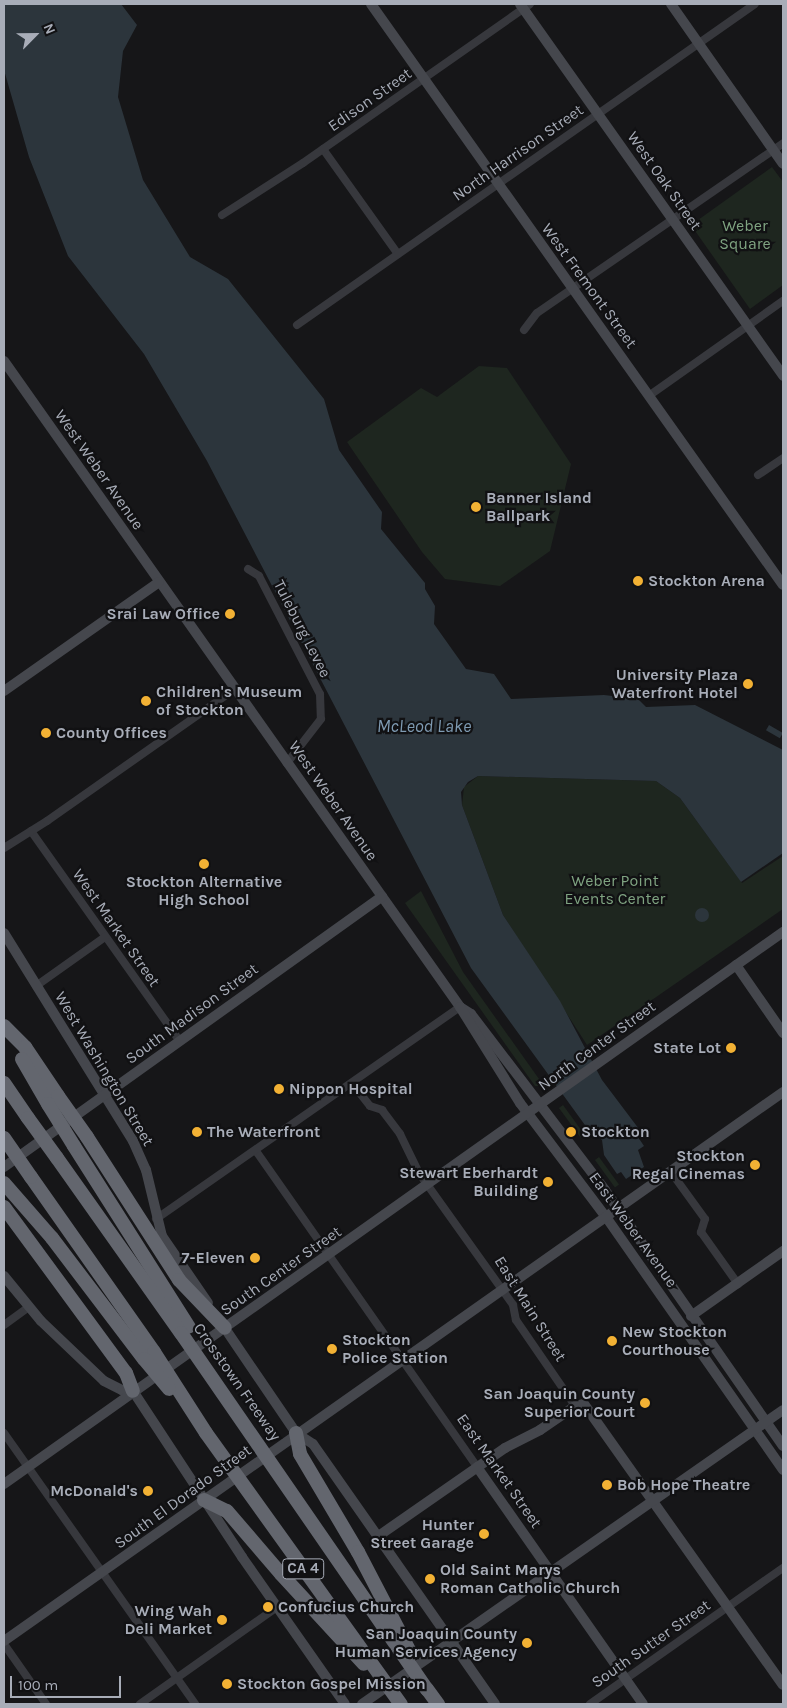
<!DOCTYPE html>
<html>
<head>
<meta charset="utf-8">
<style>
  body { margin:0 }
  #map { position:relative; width:787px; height:1708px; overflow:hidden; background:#161618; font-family:Karla,sans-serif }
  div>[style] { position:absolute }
  .green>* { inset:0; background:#1e261f; transform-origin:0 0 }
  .water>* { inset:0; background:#2c353c; transform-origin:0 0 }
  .round { border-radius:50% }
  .street>* { height:8px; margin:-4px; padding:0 4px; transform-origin:4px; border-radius:4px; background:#37383d }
  .secondary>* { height:10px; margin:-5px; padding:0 5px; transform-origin:5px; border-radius:5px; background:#45474d }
  .highway>* { height:14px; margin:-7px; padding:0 7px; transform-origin:7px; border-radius:7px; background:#63666e }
  .highway-bridge>* { height:14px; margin:-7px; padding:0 7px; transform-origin:7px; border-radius:7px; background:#63666e }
  .dots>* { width:14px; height:14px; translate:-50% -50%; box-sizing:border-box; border:2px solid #111113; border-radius:50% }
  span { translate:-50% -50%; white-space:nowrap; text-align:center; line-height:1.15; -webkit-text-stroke:4.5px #111113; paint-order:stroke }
  .shield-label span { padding:1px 4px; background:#111113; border:1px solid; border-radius:4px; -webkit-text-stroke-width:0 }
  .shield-label { font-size:15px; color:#a8adb8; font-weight:700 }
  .street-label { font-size:16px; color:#a8adb8 }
  .park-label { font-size:16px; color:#7fa381 }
  .poi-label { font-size:16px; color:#a8adb8; font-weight:700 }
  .left { translate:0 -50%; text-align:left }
  .right { translate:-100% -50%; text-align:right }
  .water-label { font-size:18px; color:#7f9bb3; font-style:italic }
  .frame { position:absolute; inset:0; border:5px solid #a8adb8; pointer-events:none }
  .north { position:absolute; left:10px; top:10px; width:50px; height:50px; -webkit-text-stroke:4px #111113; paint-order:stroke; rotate:67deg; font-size:14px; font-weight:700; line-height:20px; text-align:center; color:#a8adb8 }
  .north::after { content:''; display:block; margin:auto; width:18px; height:22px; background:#a8adb8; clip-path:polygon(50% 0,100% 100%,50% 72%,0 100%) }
  .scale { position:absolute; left:10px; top:1676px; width:111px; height:22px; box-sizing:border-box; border:2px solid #a8adb8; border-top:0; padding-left:6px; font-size:15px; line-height:18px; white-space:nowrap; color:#a8adb8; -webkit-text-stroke:4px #111113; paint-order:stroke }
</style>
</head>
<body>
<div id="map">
  <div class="green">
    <div style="clip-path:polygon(772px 167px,783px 182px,783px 285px,750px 309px,691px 225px)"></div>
    <div style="clip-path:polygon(479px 366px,507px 368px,571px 464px,550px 551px,500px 586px,445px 579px,422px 552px,347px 442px,421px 388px,437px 397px)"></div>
    <div style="clip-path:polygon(478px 776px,656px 781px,680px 798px,742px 883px,783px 856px,783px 909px,587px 1045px,503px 915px,462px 805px,464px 787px)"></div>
    <div style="clip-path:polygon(421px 891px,463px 972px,544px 1086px,535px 1086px,405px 903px)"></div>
    <div style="left:563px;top:1105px;width:37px;height:5px;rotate:54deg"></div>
    <div style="left:599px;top:1157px;width:34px;height:5px;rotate:54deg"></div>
  </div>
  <div class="water">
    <div style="clip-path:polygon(4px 4px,121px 4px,137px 25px,123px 51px,118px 97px,143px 180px,190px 257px,228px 279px,324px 399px,339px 450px,382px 512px,381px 529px,425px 583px,425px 589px,435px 606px,434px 624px,466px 669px,494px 674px,511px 699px,604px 695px,638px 699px,646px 707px,695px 705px,783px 750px,783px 853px,741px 882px,680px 798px,656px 781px,478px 776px,468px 782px,461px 792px,462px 805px,503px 915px,560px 1001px,602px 1080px,642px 1133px,638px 1137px,644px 1146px,638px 1150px,644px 1167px,626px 1179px,621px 1172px,617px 1174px,604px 1155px,602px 1140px,590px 1132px,471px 968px,207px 461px,144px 354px,68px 256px,29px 157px,4px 70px)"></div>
    <div style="left:769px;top:725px;width:16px;height:6px;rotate:30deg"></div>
    <div class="round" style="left:695px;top:908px;width:14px;height:14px"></div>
  </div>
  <div class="street">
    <div style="left:323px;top:149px;width:129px;rotate:54.5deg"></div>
    <div style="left:222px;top:215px;width:96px;rotate:-32.7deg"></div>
    <div style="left:303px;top:163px;width:277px;rotate:-35deg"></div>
    <div style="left:297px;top:325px;width:559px;rotate:-35.03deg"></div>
    <div style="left:524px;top:330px;width:21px;rotate:-53deg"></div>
    <div style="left:537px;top:313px;width:299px;rotate:-34.6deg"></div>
    <div style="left:650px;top:395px;width:163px;rotate:-35.3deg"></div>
    <div style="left:758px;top:475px;width:30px;rotate:-34deg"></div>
    <div style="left:248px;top:569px;width:13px;rotate:32deg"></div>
    <div style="left:259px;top:576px;width:133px;rotate:62.7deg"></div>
    <div style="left:320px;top:694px;width:25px;rotate:88deg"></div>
    <div style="left:321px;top:719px;width:56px;rotate:127.7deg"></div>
    <div style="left:31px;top:831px;width:256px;rotate:54.7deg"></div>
    <div style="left:4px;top:848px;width:51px;rotate:-32.1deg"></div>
    <div style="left:47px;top:821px;width:230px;rotate:-35.1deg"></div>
    <div style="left:36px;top:986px;width:85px;rotate:-35.4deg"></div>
    <div style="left:352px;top:1083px;width:29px;rotate:52deg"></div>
    <div style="left:370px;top:1106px;width:13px;rotate:18deg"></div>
    <div style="left:382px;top:1110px;width:30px;rotate:53deg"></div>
    <div style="left:400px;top:1134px;width:43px;rotate:64deg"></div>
    <div style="left:419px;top:1173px;width:162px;rotate:54.5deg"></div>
    <div style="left:513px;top:1305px;width:15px;rotate:79deg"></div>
    <div style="left:516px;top:1320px;width:104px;rotate:55.5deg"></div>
    <div style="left:256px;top:1151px;width:386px;rotate:55deg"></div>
    <div style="left:671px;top:1172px;width:58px;rotate:54.1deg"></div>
    <div style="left:705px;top:1219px;width:14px;rotate:107deg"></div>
    <div style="left:701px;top:1232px;width:64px;rotate:54.6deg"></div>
    <div style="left:156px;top:1219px;width:371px;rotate:-34.9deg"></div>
    <div style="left:4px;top:1325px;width:31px;rotate:-36deg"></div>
    <div style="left:4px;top:1433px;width:332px;rotate:54.8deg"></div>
    <div style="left:4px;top:1644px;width:73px;rotate:55deg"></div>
    <div style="left:140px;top:1704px;width:168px;rotate:-35.3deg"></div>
    <div style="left:590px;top:1704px;width:236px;rotate:-35.2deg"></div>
  </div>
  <div class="secondary">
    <div style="left:371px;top:4px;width:712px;rotate:54.66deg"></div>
    <div style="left:520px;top:4px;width:456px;rotate:54.7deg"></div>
    <div style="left:671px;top:4px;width:195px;rotate:55deg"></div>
    <div style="left:4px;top:361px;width:791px;rotate:54.78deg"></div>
    <div style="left:460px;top:1007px;width:13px;rotate:32deg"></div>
    <div style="left:471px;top:1014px;width:221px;rotate:52.7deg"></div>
    <div style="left:605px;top:1190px;width:312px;rotate:55.2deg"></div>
    <div style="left:4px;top:691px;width:189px;rotate:-35.1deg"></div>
    <div style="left:4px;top:933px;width:245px;rotate:58.2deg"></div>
    <div style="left:133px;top:1141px;width:32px;rotate:66deg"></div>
    <div style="left:146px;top:1170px;width:68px;rotate:76.4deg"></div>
    <div style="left:162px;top:1236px;width:81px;rotate:55.5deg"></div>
    <div style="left:736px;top:965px;width:83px;rotate:55.3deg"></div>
    <div style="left:460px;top:1007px;width:113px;rotate:58deg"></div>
    <div style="left:520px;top:1103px;width:143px;rotate:53deg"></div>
    <div style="left:606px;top:1217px;width:309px;rotate:55deg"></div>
    <div style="left:4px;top:1167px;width:465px;rotate:-35.6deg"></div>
    <div style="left:4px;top:1276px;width:58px;rotate:50.6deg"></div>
    <div style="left:41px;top:1321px;width:87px;rotate:43.6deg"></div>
    <div style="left:104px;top:1381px;width:20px;rotate:27deg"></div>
    <div style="left:122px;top:1390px;width:11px;rotate:5deg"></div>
    <div style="left:691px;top:1316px;width:113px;rotate:-35.2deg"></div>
    <div style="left:222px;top:1324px;width:132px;rotate:55.8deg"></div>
    <div style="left:296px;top:1433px;width:20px;rotate:33deg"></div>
    <div style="left:313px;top:1444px;width:317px;rotate:55deg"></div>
    <div style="left:133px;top:1391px;width:199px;rotate:56.7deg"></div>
    <div style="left:242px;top:1557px;width:179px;rotate:55deg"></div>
    <div style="left:477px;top:1467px;width:289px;rotate:55deg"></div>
    <div style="left:4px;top:1484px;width:955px;rotate:-35.32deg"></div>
    <div style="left:377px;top:1537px;width:156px;rotate:-34.8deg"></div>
    <div style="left:505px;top:1448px;width:39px;rotate:-27deg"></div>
    <div style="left:540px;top:1430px;width:42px;rotate:-34.4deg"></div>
    <div style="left:575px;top:1406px;width:9px;rotate:-13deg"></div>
    <div style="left:584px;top:1404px;width:344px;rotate:54.7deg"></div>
    <div style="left:4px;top:1641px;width:953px;rotate:-35.17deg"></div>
    <div style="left:362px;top:1704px;width:513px;rotate:-34.93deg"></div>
  </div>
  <div class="highway">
    <div style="left:4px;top:1026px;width:30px;rotate:45deg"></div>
    <div style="left:25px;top:1047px;width:59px;rotate:56deg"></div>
    <div style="left:22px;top:1059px;width:52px;rotate:60deg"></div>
    <div style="left:4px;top:1083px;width:42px;rotate:55.6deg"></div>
    <div style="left:87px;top:1137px;width:170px;rotate:57.2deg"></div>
    <div style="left:179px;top:1280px;width:66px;rotate:46.2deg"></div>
    <div style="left:74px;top:1146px;width:214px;rotate:57.6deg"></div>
    <div style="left:57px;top:1158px;width:214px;rotate:54.7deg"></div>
    <div style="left:31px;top:1177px;width:214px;rotate:54.9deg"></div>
    <div style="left:4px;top:1183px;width:73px;rotate:48.9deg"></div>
    <div style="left:52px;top:1238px;width:152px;rotate:52.8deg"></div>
    <div style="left:4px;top:1207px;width:206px;rotate:53.7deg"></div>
    <div style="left:126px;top:1373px;width:19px;rotate:69deg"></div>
    <div style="left:296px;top:1433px;width:21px;rotate:79deg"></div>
    <div style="left:300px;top:1454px;width:114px;rotate:59.4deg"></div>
    <div style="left:204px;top:1500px;width:25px;rotate:26deg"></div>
    <div style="left:227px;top:1511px;width:83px;rotate:49.4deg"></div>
    <div style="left:427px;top:1689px;width:19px;rotate:54deg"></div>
  </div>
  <div class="highway-bridge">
    <div style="left:58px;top:1096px;width:50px;rotate:54.7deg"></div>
    <div style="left:48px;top:1104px;width:49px;rotate:58.2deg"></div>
    <div style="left:28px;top:1118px;width:49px;rotate:54.1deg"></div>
    <div style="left:4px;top:1138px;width:47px;rotate:55.3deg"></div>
    <div style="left:181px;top:1333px;width:433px;rotate:55.4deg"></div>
    <div style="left:154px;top:1352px;width:96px;rotate:57.3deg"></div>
    <div style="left:206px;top:1433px;width:334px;rotate:54.3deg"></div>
    <div style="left:144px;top:1359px;width:39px;rotate:50deg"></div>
    <div style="left:358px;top:1552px;width:115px;rotate:62.5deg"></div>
    <div style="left:281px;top:1574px;width:122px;rotate:47.3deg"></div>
  </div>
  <div class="dots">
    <div style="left:476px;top:507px;background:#f2b134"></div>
    <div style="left:638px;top:581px;background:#f2b134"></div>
    <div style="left:230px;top:614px;background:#f2b134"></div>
    <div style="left:748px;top:684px;background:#f2b134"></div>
    <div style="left:146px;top:701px;background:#f2b134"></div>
    <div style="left:46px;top:733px;background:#f2b134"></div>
    <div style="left:204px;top:864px;background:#f2b134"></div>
    <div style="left:731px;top:1048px;background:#f2b134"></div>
    <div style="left:279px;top:1089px;background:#f2b134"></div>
    <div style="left:197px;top:1132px;background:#f2b134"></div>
    <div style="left:571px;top:1132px;background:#f2b134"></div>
    <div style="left:755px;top:1165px;background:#f2b134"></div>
    <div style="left:548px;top:1182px;background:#f2b134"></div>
    <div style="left:255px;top:1258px;background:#f2b134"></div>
    <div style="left:612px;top:1341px;background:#f2b134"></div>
    <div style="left:332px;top:1349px;background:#f2b134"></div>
    <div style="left:645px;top:1403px;background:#f2b134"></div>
    <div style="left:607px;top:1485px;background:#f2b134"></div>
    <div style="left:148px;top:1491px;background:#f2b134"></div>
    <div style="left:484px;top:1534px;background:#f2b134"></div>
    <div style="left:430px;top:1579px;background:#f2b134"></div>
    <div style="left:268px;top:1607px;background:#f2b134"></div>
    <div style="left:222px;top:1620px;background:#f2b134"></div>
    <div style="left:527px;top:1643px;background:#f2b134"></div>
    <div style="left:227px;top:1684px;background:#f2b134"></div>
  </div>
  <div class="shield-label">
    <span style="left:303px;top:1569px">CA 4</span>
  </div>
  <div class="street-label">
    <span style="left:370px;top:100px;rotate:-35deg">Edison Street</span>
    <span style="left:518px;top:153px;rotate:-35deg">North Harrison Street</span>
    <span style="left:664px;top:181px;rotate:55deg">West Oak Street</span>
    <span style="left:589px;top:286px;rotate:54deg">West Fremont Street</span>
    <span style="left:99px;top:470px;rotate:55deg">West Weber Avenue</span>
    <span style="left:302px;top:629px;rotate:63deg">Tuleburg Levee</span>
    <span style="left:333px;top:801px;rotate:55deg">West Weber Avenue</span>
    <span style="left:116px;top:928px;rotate:55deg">West Market Street</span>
    <span style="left:192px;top:1014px;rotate:-36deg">South Madison Street</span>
    <span style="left:597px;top:1046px;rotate:-36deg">North Center Street</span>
    <span style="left:104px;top:1069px;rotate:59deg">West Washington Street</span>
    <span style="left:633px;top:1230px;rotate:54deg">East Weber Avenue</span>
    <span style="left:281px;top:1271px;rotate:-35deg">South Center Street</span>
    <span style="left:530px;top:1309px;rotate:58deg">East Main Street</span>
    <span style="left:237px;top:1382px;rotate:55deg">Crosstown Freeway</span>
    <span style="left:499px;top:1471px;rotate:55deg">East Market Street</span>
    <span style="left:183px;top:1497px;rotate:-36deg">South El Dorado Street</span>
    <span style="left:651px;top:1644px;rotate:-35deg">South Sutter Street</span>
  </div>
  <div class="park-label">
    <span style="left:745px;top:235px">Weber<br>Square</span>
    <span style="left:615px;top:890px">Weber Point<br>Events Center</span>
  </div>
  <div class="poi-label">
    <span class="left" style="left:486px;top:507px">Banner Island<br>Ballpark</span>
    <span class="left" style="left:648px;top:581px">Stockton Arena</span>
    <span class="right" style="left:220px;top:614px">Srai Law Office</span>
    <span class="right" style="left:738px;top:684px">University Plaza<br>Waterfront Hotel</span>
    <span class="left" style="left:156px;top:701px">Children's Museum<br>of Stockton</span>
    <span class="left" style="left:56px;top:733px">County Offices</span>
    <span style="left:204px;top:891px">Stockton Alternative<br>High School</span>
    <span class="right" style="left:721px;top:1048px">State Lot</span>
    <span class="left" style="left:289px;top:1089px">Nippon Hospital</span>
    <span class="left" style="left:207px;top:1132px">The Waterfront</span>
    <span class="left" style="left:581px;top:1132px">Stockton</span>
    <span class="right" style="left:745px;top:1165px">Stockton<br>Regal Cinemas</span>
    <span class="right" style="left:538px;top:1182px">Stewart Eberhardt<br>Building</span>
    <span class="right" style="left:245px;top:1258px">7-Eleven</span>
    <span class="left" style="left:622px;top:1341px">New Stockton<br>Courthouse</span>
    <span class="left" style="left:342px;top:1349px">Stockton<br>Police Station</span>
    <span class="right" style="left:635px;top:1403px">San Joaquin County<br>Superior Court</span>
    <span class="left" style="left:617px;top:1485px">Bob Hope Theatre</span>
    <span class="right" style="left:138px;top:1491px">McDonald's</span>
    <span class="right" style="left:474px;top:1534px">Hunter<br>Street Garage</span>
    <span class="left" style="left:440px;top:1579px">Old Saint Marys<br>Roman Catholic Church</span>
    <span class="left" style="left:278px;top:1607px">Confucius Church</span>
    <span class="right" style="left:212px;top:1620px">Wing Wah<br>Deli Market</span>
    <span class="right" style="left:517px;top:1643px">San Joaquin County<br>Human Services Agency</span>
    <span class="left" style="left:237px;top:1684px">Stockton Gospel Mission</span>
  </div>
  <div class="water-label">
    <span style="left:424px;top:726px">McLeod Lake</span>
  </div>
  <div class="frame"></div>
  <div class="north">N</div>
  <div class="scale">100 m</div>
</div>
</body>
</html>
